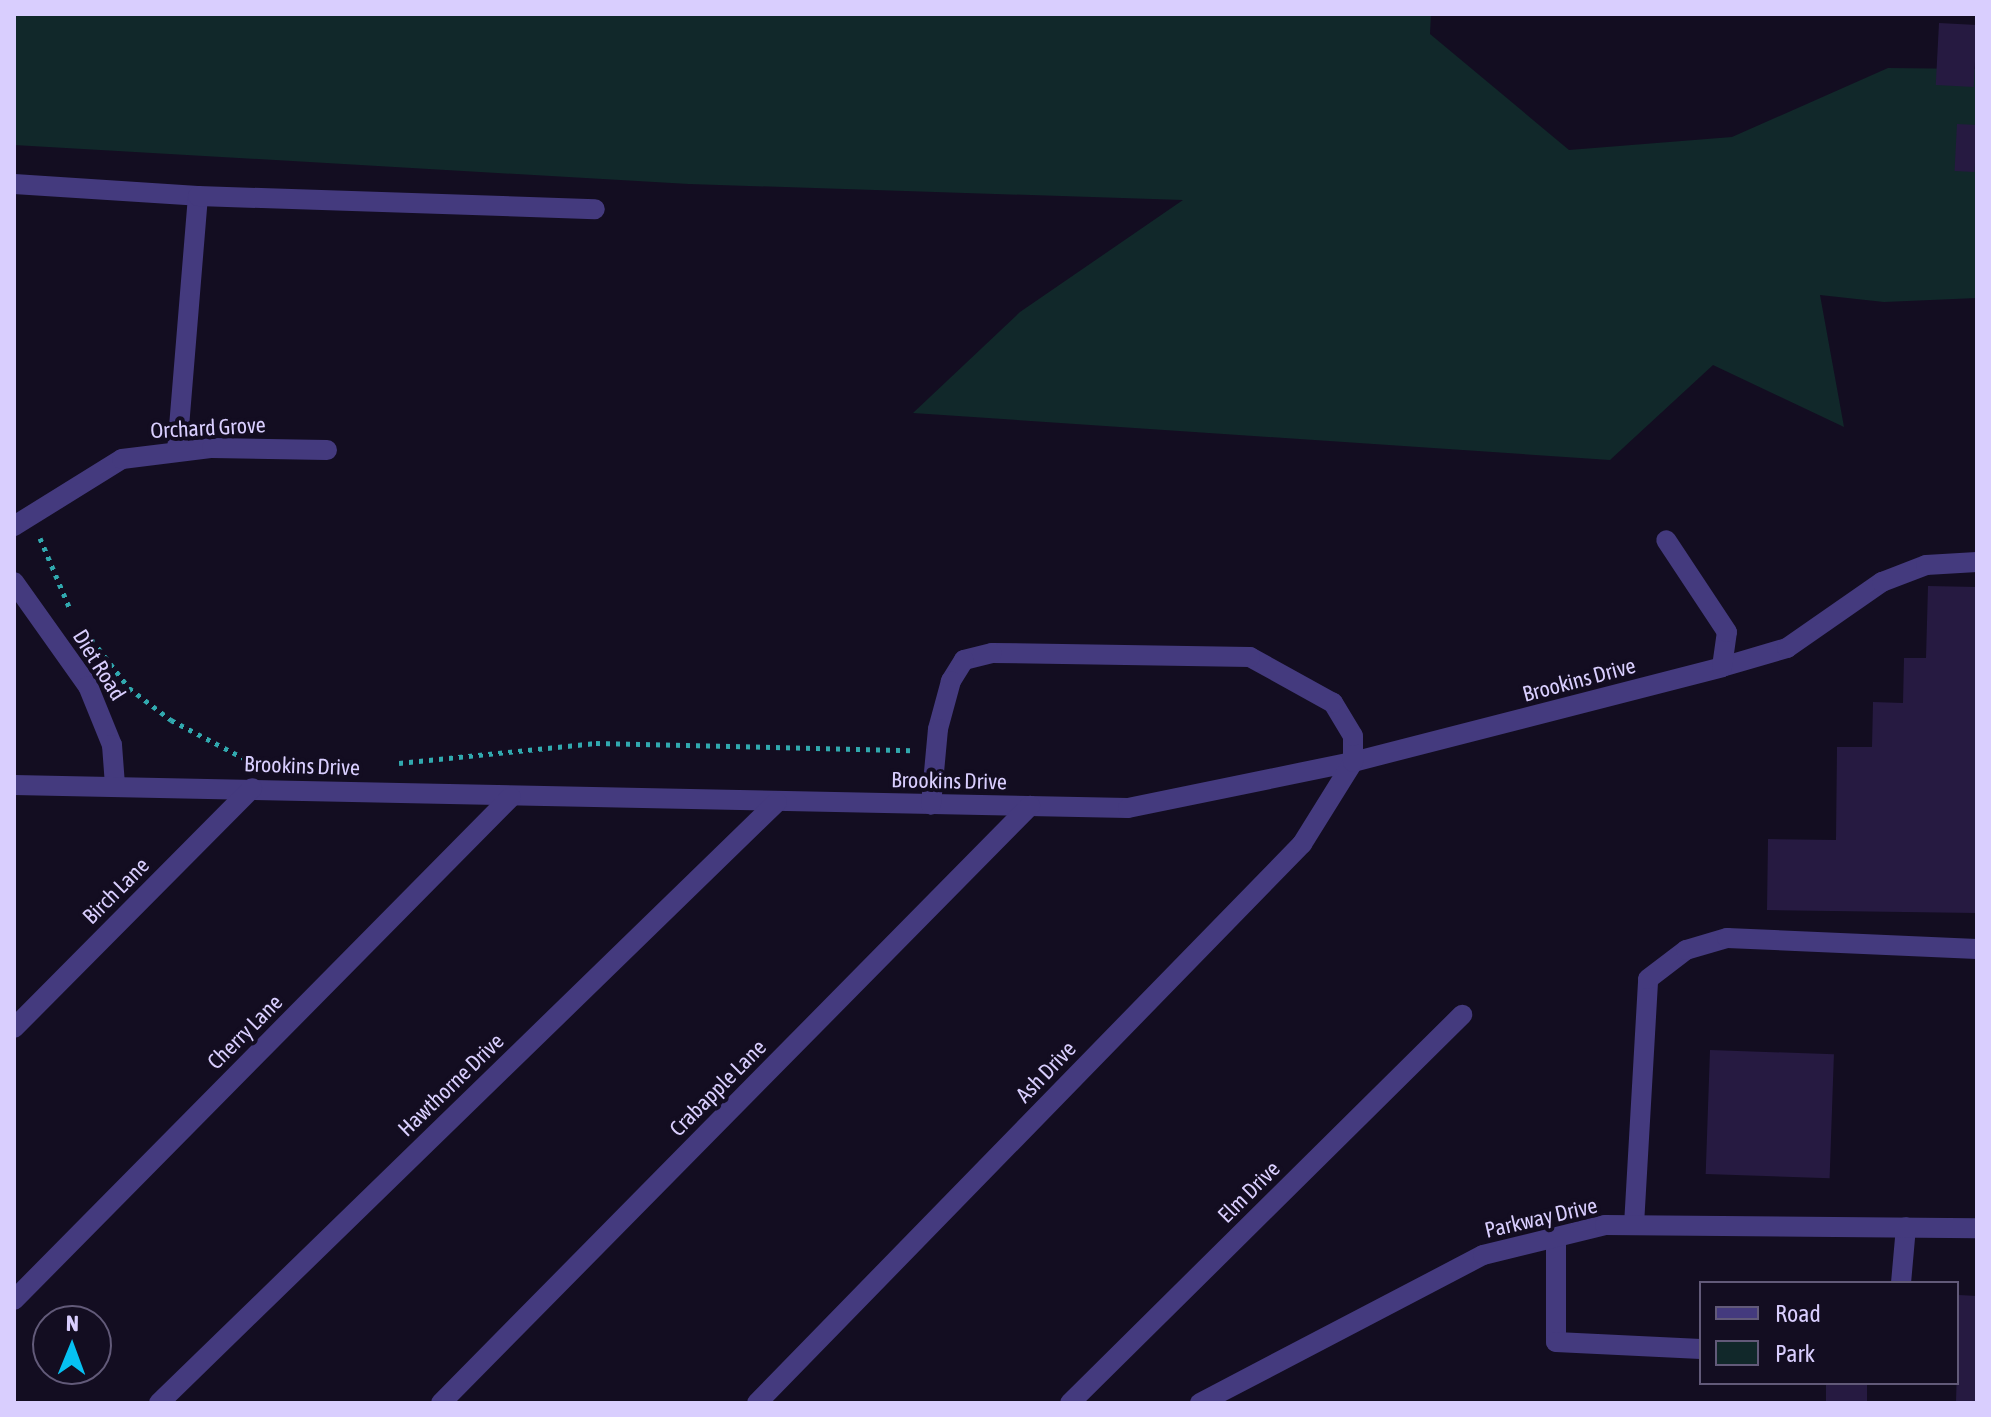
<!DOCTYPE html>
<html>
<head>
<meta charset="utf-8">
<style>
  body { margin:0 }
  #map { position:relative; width:1991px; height:1417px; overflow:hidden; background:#130d21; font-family:"Asap Condensed",sans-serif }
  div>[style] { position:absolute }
  .green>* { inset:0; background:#11282a }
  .building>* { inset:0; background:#261a41; transform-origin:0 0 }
  .path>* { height:5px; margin-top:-2.5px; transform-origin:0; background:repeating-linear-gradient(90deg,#31a9af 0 4px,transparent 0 10px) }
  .minor>* { height:20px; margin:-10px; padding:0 10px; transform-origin:10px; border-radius:10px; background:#443a7e }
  span { translate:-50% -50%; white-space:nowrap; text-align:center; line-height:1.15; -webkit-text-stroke:8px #130d21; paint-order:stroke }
  .street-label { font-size:22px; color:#d9cefe }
  .frame { position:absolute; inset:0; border:16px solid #d9cefe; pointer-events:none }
  .legend { position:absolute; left:1699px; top:1281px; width:260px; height:104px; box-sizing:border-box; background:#130d21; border:2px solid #625a79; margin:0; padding:10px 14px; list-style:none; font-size:24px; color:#d9cefe }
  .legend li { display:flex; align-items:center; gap:16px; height:40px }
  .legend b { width:40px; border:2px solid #625a79 }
  .north { position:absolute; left:32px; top:1305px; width:80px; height:80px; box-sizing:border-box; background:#130d21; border:2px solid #625a79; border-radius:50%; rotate:1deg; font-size:22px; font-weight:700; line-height:32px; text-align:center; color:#d9cefe }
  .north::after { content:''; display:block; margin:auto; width:28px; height:36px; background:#06c1f2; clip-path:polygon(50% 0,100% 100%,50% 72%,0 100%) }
</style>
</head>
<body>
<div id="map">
  <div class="green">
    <div style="clip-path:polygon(14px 14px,1431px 14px,1430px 34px,1569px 150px,1732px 137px,1888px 68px,1977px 69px,1977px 298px,1884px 302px,1820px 295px,1844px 427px,1713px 365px,1610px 460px,913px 413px,1020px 312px,1183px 200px,689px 184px,14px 145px)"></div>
  </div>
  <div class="building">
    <div style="left:1939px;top:23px;width:38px;height:62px;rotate:3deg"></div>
    <div style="left:1957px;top:124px;width:20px;height:47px;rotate:3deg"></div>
    <div style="clip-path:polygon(1928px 586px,1977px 587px,1977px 913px,1767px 910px,1768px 839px,1836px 840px,1837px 747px,1872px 747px,1873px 702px,1903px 703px,1904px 658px,1926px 658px)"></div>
    <div style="left:1710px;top:1050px;width:124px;height:124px;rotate:2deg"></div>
    <div style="clip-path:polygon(1959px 1295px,1977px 1296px,1977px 1403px,1956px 1403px)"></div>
    <div style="left:1826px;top:1383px;width:41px;height:20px"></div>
  </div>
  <div class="path">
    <div style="left:40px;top:538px;width:77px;rotate:67.1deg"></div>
    <div style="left:92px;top:640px;width:61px;rotate:52.4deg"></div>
    <div style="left:129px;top:688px;width:53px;rotate:37.3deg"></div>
    <div style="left:171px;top:720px;width:88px;rotate:27.7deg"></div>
    <div style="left:399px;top:763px;width:198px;rotate:-5.8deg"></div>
    <div style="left:596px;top:743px;width:315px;rotate:1.3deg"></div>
  </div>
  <div class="minor">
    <div style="left:14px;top:184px;width:184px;rotate:3.7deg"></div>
    <div style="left:198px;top:196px;width:255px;rotate:94.7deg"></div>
    <div style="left:198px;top:196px;width:397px;rotate:1.9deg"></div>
    <div style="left:14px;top:526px;width:127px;rotate:-31.8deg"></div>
    <div style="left:122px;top:459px;width:91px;rotate:-7deg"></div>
    <div style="left:212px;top:448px;width:115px;rotate:1deg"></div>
    <div style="left:14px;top:582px;width:128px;rotate:54.6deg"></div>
    <div style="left:88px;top:686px;width:64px;rotate:67.9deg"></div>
    <div style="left:112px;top:745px;width:40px;rotate:85.7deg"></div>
    <div style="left:1722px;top:667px;width:68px;rotate:-16.3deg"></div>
    <div style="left:1787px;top:648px;width:116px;rotate:-34.8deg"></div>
    <div style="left:1882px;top:582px;width:47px;rotate:-21.1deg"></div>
    <div style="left:1926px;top:565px;width:51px;rotate:-3.4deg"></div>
    <div style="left:14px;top:785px;width:1114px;rotate:1.18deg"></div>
    <div style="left:1128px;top:808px;width:230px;rotate:-11.6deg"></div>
    <div style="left:1353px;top:762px;width:381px;rotate:-14.4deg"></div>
    <div style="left:1722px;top:667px;width:35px;rotate:-82deg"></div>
    <div style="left:1727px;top:632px;width:110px;rotate:-123.5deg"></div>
    <div style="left:14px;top:1028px;width:338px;rotate:-45.2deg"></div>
    <div style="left:1634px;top:1225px;width:246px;rotate:-86.7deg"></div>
    <div style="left:1648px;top:979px;width:48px;rotate:-37.3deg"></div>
    <div style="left:1686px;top:950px;width:43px;rotate:-16.3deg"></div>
    <div style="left:1727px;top:938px;width:250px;rotate:2.5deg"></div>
    <div style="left:1556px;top:1237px;width:105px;rotate:90deg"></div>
    <div style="left:1556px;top:1342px;width:145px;rotate:2.8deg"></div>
    <div style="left:1901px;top:1283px;width:56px;rotate:-84.9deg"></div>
    <div style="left:14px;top:1300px;width:707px;rotate:-45.34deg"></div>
    <div style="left:159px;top:1403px;width:862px;rotate:-44.2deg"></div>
    <div style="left:441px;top:1403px;width:839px;rotate:-45.39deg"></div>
    <div style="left:757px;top:1403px;width:781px;rotate:-45.73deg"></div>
    <div style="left:1302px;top:844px;width:97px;rotate:-58.1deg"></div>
    <div style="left:1353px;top:762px;width:26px;rotate:-90deg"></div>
    <div style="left:1353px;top:736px;width:39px;rotate:-121deg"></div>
    <div style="left:1333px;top:703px;width:95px;rotate:-151deg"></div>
    <div style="left:1250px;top:657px;width:258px;rotate:-179.1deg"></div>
    <div style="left:992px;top:653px;width:29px;rotate:166deg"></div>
    <div style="left:964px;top:660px;width:25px;rotate:122deg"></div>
    <div style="left:951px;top:681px;width:50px;rotate:105.2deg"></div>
    <div style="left:938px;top:729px;width:76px;rotate:95.3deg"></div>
    <div style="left:1070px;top:1403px;width:552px;rotate:-44.71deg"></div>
    <div style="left:1200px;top:1403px;width:319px;rotate:-27.6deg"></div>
    <div style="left:1483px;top:1255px;width:126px;rotate:-13.8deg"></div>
    <div style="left:1605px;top:1225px;width:372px;rotate:0.5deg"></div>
  </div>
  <div class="street-label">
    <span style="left:208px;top:428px;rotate:-3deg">Orchard Grove</span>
    <span style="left:99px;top:665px;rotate:58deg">Diet Road</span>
    <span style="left:1579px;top:680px;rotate:-15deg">Brookins Drive</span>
    <span style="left:302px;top:766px;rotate:2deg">Brookins Drive</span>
    <span style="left:949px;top:781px;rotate:1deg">Brookins Drive</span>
    <span style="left:116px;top:891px;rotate:-45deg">Birch Lane</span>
    <span style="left:245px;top:1032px;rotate:-45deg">Cherry Lane</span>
    <span style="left:1046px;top:1072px;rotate:-46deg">Ash Drive</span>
    <span style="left:451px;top:1085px;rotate:-44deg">Hawthorne Drive</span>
    <span style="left:718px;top:1088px;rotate:-45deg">Crabapple Lane</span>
    <span style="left:1249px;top:1192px;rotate:-45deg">Elm Drive</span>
    <span style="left:1541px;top:1218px;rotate:-13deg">Parkway Drive</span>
  </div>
  <div class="frame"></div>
  <ul class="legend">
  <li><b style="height:10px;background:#443a7e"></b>Road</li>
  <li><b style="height:22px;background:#11282a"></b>Park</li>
  </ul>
  <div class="north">N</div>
</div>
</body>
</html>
